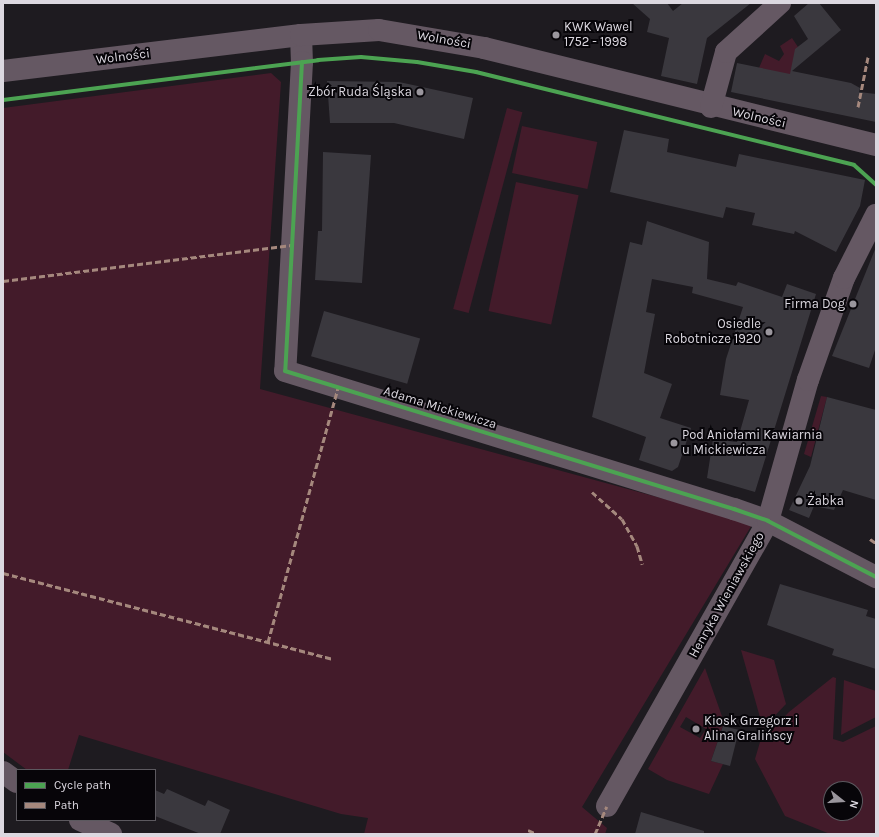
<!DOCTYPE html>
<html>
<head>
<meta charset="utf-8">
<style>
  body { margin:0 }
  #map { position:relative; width:879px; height:837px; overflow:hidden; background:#1e1b20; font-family:Karla,sans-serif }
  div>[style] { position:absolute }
  .green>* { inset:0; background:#431b2a; transform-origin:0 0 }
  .building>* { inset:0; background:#3a383e; transform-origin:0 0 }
  .minor>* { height:22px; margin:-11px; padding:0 11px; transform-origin:11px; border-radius:11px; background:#655863 }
  .quiet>* { height:3px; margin-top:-1.5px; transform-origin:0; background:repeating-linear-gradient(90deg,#a5887d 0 6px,transparent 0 9px) }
  .cycleway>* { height:4px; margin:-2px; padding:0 2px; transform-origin:2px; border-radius:2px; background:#4ca352 }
  .dots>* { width:11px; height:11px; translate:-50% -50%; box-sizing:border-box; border:2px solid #070509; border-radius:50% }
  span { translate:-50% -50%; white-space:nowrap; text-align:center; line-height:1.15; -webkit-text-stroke:4px #070509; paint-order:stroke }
  .poi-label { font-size:13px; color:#dcd8e0 }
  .left { translate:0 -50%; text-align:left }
  .right { translate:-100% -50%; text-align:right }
  .street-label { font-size:13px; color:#dcd8e0 }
  .frame { position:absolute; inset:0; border:4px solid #dcd8e0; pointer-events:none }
  .legend { position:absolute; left:16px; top:769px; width:140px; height:52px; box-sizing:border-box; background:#070509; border:1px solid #5c595f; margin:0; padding:5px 7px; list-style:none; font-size:12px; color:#dcd8e0 }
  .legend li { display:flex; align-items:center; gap:8px; height:20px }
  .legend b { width:20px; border:1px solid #5c595f }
  .north { position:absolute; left:823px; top:781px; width:40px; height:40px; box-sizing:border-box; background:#070509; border:1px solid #5c595f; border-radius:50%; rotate:107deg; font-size:11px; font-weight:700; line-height:16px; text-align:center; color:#dcd8e0 }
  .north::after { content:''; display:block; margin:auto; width:14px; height:18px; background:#9a969d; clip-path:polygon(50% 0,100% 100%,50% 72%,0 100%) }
</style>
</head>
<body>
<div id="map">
  <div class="green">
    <div style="clip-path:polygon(792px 38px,798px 47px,786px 92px,759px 68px,765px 54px,779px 61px,784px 54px,780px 46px)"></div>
    <div style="clip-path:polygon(271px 73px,281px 82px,260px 389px,753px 523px,582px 807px,607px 828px,605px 834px,364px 834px,368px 818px,341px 814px,79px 735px,68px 770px,27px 770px,3px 752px,3px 108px)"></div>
    <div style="left:507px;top:108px;width:16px;height:208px;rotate:15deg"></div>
    <div style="left:522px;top:126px;width:77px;height:48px;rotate:12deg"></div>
    <div style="left:516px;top:182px;width:64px;height:132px;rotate:12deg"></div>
    <div style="clip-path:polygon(821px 396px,827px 397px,811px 457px,804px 454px)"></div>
    <div style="clip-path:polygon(741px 650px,774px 660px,786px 704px,763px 728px)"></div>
    <div style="clip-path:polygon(evenodd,705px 668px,724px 722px,711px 761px,723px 764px,709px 794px,667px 780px,648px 769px,705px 668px,686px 717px,706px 729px,700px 738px,680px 727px,686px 717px)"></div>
    <div style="clip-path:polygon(evenodd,833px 677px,836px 678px,833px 739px,843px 742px,876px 726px,876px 834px,830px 834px,785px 816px,755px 759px,760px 742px,789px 712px,833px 677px,831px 789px,855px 789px,855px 813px,831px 813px,831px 789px)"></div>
    <div style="clip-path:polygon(844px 680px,876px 691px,876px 717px,841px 735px)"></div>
  </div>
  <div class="building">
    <div style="clip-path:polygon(632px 3px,667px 3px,673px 11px,683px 3px,751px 3px,707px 38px,697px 84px,661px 76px,669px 38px,647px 32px,650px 19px)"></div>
    <div style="clip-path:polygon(809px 3px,819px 3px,841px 30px,792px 71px,851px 83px,860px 88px,859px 92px,876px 94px,876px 122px,731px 92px,737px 63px,790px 74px,795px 49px,808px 39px,794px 16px)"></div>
    <div style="clip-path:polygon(327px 81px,399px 82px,473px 98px,464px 139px,394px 123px,330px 123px)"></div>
    <div style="clip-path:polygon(624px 130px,669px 139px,667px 152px,736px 167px,739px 154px,865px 180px,860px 206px,836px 252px,795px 231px,794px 234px,752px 225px,755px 213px,726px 207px,723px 218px,610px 192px)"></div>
    <div style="clip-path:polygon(323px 152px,371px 155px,362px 283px,315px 280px,318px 231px,322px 231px)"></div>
    <div style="clip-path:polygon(647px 221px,709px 242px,707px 279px,736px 286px,738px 282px,782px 297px,787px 284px,816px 294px,755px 492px,707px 478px,713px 439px,737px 442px,749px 400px,720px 395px,726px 359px,743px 307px,692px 293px,693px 287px,652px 279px,646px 312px,655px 314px,644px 373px,672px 384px,660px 418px,691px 428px,678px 467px,672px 471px,639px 460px,646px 437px,592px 417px,630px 242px,642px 245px)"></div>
    <div style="clip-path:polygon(876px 247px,876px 347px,869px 368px,832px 356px)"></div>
    <div style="left:324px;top:311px;width:100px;height:47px;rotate:16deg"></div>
    <div style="clip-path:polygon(827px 397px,876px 410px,876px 500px,843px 490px,834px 510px,814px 506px,809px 518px,789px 510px,810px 466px)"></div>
    <div style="clip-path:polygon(780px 584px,868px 610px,866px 616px,876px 619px,876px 669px,832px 655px,834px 649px,767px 625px)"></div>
    <div style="clip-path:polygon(723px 726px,739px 730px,730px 766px,711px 761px)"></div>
    <div style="clip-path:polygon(167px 789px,205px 806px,208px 800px,230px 810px,220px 834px,201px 834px,155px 816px,155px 790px,164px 794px)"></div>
    <div style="clip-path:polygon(641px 812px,704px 831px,704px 834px,635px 834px)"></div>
  </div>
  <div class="minor">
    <div style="left:301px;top:35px;width:27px;rotate:88deg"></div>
    <div style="left:302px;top:62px;width:309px;rotate:93.1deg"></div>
    <div style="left:285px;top:371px;width:470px;rotate:17.1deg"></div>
    <div style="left:734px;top:509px;width:36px;rotate:19deg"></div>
    <div style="left:768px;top:521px;width:122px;rotate:27.4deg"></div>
    <div style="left:3px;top:71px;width:300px;rotate:-6.9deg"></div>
    <div style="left:301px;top:35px;width:78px;rotate:-3.7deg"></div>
    <div style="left:379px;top:30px;width:107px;rotate:9.7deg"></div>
    <div style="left:484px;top:48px;width:404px;rotate:13.9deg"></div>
    <div style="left:711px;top:107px;width:57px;rotate:-74.7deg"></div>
    <div style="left:726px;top:52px;width:73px;rotate:-42.2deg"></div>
    <div style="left:3px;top:772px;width:17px;rotate:36deg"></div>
    <div style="left:607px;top:806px;width:327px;rotate:-60.5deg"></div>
    <div style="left:768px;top:521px;width:147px;rotate:-74.2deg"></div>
    <div style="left:808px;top:380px;width:108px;rotate:-70.6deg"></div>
    <div style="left:844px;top:278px;width:71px;rotate:-63.1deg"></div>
    <div style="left:80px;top:820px;width:34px;rotate:24deg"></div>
  </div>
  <div class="quiet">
    <div style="left:858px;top:107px;width:51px;rotate:-78.7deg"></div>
    <div style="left:3px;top:281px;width:291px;rotate:-7.1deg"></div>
    <div style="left:592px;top:492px;width:40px;rotate:42deg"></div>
    <div style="left:622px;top:519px;width:31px;rotate:61deg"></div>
    <div style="left:637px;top:546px;width:19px;rotate:74deg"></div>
    <div style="left:870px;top:539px;width:7px;rotate:34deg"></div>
    <div style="left:3px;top:573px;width:341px;rotate:14.6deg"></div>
    <div style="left:268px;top:642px;width:264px;rotate:-74.6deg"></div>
    <div style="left:528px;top:830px;width:10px;rotate:24deg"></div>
    <div style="left:595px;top:834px;width:30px;rotate:-67deg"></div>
  </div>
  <div class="cycleway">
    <div style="left:302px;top:62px;width:309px;rotate:93.1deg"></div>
    <div style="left:285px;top:371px;width:470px;rotate:17.1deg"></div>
    <div style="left:734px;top:509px;width:36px;rotate:19deg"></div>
    <div style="left:768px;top:521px;width:122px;rotate:27.4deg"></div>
    <div style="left:3px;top:100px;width:318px;rotate:-7.2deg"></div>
    <div style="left:318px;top:60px;width:43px;rotate:-4deg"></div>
    <div style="left:361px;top:57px;width:56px;rotate:5.1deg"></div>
    <div style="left:417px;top:62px;width:60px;rotate:9.6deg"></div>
    <div style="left:476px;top:72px;width:389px;rotate:13.8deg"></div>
    <div style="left:854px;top:165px;width:30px;rotate:42deg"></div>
  </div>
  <div class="dots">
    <div style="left:556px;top:35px;background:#9a969d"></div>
    <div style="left:420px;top:92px;background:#9a969d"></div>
    <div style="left:853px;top:304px;background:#9a969d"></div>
    <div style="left:769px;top:332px;background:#9a969d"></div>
    <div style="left:674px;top:443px;background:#9a969d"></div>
    <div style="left:799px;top:501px;background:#9a969d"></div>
    <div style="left:696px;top:729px;background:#9a969d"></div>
  </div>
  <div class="poi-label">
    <span class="left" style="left:564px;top:35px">KWK Wawel<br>1752 - 1998</span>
    <span class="right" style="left:412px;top:92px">Zbór Ruda Śląska</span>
    <span class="right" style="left:845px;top:304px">Firma Dog</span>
    <span class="right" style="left:761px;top:332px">Osiedle<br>Robotnicze 1920</span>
    <span class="left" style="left:682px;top:443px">Pod Aniołami Kawiarnia<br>u Mickiewicza</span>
    <span class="left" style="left:807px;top:501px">Żabka</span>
    <span class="left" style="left:704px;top:729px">Kiosk Grzegorz i<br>Alina Gralińscy</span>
  </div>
  <div class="street-label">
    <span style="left:444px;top:40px;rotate:10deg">Wolności</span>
    <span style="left:123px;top:57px;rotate:-7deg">Wolności</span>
    <span style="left:759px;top:118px;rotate:13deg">Wolności</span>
    <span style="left:440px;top:408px;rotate:17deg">Adama Mickiewicza</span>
    <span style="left:727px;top:595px;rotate:-61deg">Henryka Wieniawskiego</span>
  </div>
  <div class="frame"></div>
  <ul class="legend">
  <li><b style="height:5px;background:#4ca352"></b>Cycle path</li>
  <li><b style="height:5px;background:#a5887d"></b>Path</li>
  </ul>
  <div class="north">N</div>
</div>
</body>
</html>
